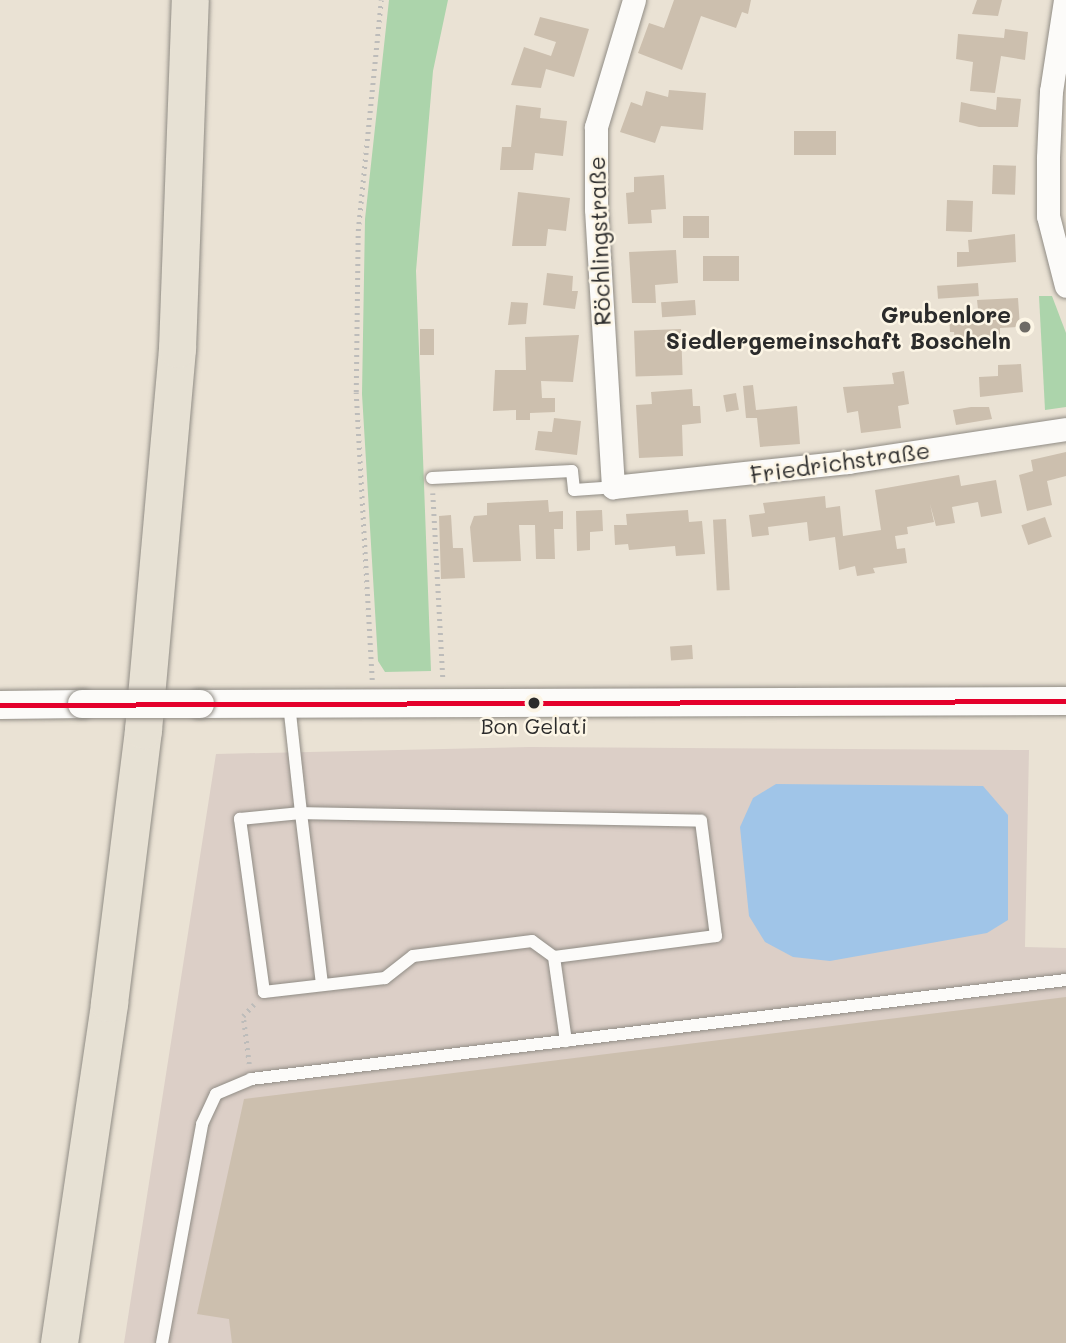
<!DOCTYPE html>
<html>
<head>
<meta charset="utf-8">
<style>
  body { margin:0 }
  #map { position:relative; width:1066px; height:1343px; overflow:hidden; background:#eae2d4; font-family:Mali,sans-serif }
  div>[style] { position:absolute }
  .industrial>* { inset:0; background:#dccfc7 }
  .green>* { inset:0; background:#acd4ab }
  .water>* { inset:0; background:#a0c5e8 }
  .building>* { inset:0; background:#ccbfae; transform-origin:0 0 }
  .path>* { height:4.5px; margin-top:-2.25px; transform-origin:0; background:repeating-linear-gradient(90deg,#bdbcba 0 2px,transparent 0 7px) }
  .roads { filter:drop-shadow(0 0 2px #908c85) drop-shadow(0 0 2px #908c85) }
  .service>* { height:12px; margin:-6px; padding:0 6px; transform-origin:6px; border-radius:6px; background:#fcfbf9 }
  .minor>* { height:23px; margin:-11.5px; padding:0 11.5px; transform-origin:11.5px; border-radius:11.5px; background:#fcfbf9 }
  .tertiary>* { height:28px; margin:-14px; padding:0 14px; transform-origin:14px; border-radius:14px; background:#fcfbf9 }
  .primary>* { height:37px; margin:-18.5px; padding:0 18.5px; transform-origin:18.5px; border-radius:18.5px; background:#e7e1d4 }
  .bridges { filter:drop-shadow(0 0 2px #908c85) drop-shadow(0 0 2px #908c85) }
  .tertiary-bridge>* { height:28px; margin:-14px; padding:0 14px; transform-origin:14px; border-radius:14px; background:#fcfbf9 }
  .bus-1>* { height:5px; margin:-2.5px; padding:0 2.5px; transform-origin:2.5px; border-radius:2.5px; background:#e4002b }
  .dots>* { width:19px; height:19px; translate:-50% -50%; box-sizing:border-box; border:4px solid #fcf5e5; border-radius:50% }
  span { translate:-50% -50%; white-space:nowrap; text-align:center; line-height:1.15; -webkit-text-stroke:5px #fcf5e5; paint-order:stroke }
  .bus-label { font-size:21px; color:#2b2b2b }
  .street-label { font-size:23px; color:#2b2b2b }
  .poi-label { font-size:23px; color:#2b2b2b; font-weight:700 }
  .right { translate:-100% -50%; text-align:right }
</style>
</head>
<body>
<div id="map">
  <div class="industrial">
    <div style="clip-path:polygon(529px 747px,1029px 750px,1025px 947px,1066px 948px,1066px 1343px,124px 1343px,216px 754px)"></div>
  </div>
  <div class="green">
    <div style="clip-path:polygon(389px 0,448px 0,433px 71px,416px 271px,431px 671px,385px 672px,378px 661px,362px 394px,365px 219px)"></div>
    <div style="clip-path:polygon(1039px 296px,1052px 296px,1066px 333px,1066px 407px,1045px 410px)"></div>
  </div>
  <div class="water">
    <div style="clip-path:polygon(776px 784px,983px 786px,1008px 815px,1008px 920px,987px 933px,830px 961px,793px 957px,765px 942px,749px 916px,740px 827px,753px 798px)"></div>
  </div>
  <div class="building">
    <div style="clip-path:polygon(674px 0,751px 0,748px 14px,742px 12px,736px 28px,701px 16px,682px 70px,638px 53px,649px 23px,664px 28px)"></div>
    <div style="clip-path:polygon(1002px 0,998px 16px,972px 14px,977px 0)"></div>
    <div style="clip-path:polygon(540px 17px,589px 29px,574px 77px,546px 69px,541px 88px,511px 85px,524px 47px,551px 56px,556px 42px,534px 35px)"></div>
    <div style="clip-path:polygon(1005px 29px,1028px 32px,1025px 60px,1001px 56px,995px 93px,970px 91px,973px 62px,956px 59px,958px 34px,1004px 38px)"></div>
    <div style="clip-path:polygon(669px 90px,706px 93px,703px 130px,661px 126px,655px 143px,620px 132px,631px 102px,642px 106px,646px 91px,668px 97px)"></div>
    <div style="clip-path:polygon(997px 97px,1021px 99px,1018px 127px,979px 127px,959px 122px,961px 102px,996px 110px)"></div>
    <div style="clip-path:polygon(516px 105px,541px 108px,540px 118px,567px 121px,563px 156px,535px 153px,533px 170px,500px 170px,502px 147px,511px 147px)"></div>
    <div style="left:836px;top:131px;width:24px;height:42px;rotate:90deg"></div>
    <div style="left:993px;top:165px;width:23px;height:29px;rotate:2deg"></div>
    <div style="clip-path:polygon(664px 175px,666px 209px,651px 210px,652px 223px,628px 224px,626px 193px,634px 192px,634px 177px)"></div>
    <div style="clip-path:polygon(518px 192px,570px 198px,566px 231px,548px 229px,546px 246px,512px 246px)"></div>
    <div style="left:947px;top:200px;width:26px;height:31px;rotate:2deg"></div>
    <div style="left:709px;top:216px;width:22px;height:26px;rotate:90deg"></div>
    <div style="clip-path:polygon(1015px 234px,1016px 262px,957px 267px,957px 252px,969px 252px,968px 240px)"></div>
    <div style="clip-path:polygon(676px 250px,678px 283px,655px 285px,656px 303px,632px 303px,629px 252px)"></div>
    <div style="left:703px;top:256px;width:36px;height:25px"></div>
    <div style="clip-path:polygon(547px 273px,573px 276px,572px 291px,578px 291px,575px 309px,543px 305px)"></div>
    <div style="left:978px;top:283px;width:13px;height:41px;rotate:86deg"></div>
    <div style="clip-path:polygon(1018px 298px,1020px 327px,1000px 328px,1000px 339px,955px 340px,954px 332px,950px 332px,949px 314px,971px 313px,979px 319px,977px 300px)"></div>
    <div style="left:695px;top:300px;width:15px;height:34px;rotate:86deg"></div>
    <div style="clip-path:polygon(511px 302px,528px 303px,526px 324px,508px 325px)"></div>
    <div style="left:420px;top:329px;width:14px;height:26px"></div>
    <div style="left:681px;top:329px;width:46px;height:47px;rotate:88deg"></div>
    <div style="clip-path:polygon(579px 335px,573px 382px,541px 381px,542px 398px,555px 398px,555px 412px,530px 413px,530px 420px,516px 420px,516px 410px,493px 411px,495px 370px,526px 370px,525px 337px)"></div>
    <div style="clip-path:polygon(1021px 364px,1023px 392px,980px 397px,979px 377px,998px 376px,998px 365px)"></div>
    <div style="clip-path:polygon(904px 371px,909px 404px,898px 406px,901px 428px,861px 433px,858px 411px,847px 413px,843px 387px,894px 384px,892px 373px)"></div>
    <div style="clip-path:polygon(753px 385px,756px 410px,797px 406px,800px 444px,760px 447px,757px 418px,746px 418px,743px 386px)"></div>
    <div style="clip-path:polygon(692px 389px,693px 406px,700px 406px,701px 423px,682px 425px,683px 456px,639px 458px,636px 405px,652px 404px,651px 392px)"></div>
    <div style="left:736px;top:393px;width:17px;height:13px;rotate:80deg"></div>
    <div style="clip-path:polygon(971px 407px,989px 407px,992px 419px,956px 425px,953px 410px)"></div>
    <div style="clip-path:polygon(554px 418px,581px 421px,577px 455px,535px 450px,538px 431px,552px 432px)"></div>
    <div style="clip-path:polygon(1066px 452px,1066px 476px,1047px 481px,1052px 505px,1027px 511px,1019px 475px,1033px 471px,1031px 460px)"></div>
    <div style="clip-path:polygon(959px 475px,961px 486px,996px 480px,1002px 513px,981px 517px,978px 502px,952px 507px,955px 523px,936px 526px,930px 504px,934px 522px,907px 527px,908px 534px,895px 536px,897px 549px,905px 548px,907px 563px,873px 568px,875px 573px,857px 576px,855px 566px,839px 570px,835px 537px,809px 541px,807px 522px,768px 527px,769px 535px,752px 537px,749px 515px,765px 513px,763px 503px,825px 496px,826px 508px,840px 506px,843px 536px,881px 530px,875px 490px)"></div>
    <div style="clip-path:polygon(548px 500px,549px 512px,563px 511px,563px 529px,554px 529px,555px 559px,536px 559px,535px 525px,519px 525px,521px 561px,473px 562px,470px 527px,474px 516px,487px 515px,487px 503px)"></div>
    <div style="clip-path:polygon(602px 510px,603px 531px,590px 532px,590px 550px,577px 551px,576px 511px)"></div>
    <div style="clip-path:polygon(688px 510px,689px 522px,702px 521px,705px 554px,676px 556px,675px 546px,629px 550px,628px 544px,615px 545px,614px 525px,627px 525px,626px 514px)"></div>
    <div style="clip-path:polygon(451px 515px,453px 548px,463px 548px,465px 578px,441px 579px,439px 516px)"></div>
    <div style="left:1045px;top:517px;width:21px;height:25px;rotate:71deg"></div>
    <div style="left:726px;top:519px;width:71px;height:13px;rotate:87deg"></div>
    <div style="left:692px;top:645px;width:14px;height:22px;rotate:86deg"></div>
    <div style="clip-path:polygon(1066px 997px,1066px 1343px,232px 1343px,229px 1319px,197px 1314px,244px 1099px)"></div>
  </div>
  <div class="path">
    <div style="left:433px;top:493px;width:187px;rotate:86.9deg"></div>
    <div style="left:372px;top:680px;width:288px;rotate:-93.2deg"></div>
    <div style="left:356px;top:392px;width:161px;rotate:-89.3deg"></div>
    <div style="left:358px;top:231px;width:232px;rotate:-84.3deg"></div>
    <div style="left:249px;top:1064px;width:48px;rotate:-97.1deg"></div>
    <div style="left:243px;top:1016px;width:16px;rotate:-47deg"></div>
  </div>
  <div class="roads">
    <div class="service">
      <div style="left:432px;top:478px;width:140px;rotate:-2.9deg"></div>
      <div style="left:572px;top:471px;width:19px;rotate:84deg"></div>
      <div style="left:574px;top:490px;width:39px;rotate:-4deg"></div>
      <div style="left:289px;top:704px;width:110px;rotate:83.7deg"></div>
      <div style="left:301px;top:813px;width:400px;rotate:1.1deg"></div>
      <div style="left:701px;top:821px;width:116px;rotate:82.6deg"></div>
      <div style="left:716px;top:936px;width:163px;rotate:172.6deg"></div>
      <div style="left:554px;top:957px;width:27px;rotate:-144deg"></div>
      <div style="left:532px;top:941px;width:120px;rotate:172.8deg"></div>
      <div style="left:413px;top:956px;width:36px;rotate:142deg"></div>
      <div style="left:385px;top:978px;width:122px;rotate:173.4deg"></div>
      <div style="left:264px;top:992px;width:175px;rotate:-97.9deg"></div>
      <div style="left:240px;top:819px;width:61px;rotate:-5.6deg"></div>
      <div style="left:301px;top:813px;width:173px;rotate:83deg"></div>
      <div style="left:554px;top:957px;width:85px;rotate:81.9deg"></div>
      <div style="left:162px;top:1343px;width:223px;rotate:-79.6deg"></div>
      <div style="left:202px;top:1124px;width:33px;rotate:-65deg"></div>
      <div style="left:216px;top:1094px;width:38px;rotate:-23deg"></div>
      <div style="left:251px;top:1079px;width:821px;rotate:-6.93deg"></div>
    </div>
    <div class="minor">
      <div style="left:634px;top:0;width:133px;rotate:106.7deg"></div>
      <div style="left:596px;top:127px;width:82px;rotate:90deg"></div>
      <div style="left:596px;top:209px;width:279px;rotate:86.5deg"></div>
      <div style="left:613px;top:487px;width:236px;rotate:-6.1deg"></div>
      <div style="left:848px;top:462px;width:220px;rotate:-8.6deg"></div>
      <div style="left:1065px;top:0;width:92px;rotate:98.7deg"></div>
      <div style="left:1051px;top:91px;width:67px;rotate:92.6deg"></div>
      <div style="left:1048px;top:158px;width:58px;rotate:90deg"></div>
      <div style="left:1048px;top:216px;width:72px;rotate:75.6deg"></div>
    </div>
    <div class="tertiary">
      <div style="left:200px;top:704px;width:866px;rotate:-0.2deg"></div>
      <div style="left:0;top:705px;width:82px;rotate:-0.7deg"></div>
    </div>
    <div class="primary">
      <div style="left:59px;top:1343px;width:344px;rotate:-81.6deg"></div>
      <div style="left:109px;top:1003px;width:275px;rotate:-82.9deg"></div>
      <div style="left:143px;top:730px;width:383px;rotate:-84.9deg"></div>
      <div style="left:177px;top:349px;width:349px;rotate:-87.9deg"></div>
    </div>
  </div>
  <div class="bridges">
    <div class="tertiary-bridge">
      <div style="left:82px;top:704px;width:118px"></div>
    </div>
  </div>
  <div class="bus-1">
    <div style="left:0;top:705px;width:1066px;rotate:-0.21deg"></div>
  </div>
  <div class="dots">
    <div style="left:1025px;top:327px;background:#6e6b66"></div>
    <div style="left:534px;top:703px;background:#2b2b2b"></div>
  </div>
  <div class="bus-label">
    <span style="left:534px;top:726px">Bon Gelati</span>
  </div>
  <div class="street-label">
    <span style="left:599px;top:241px;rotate:-92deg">Röchlingstraße</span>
    <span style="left:840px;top:462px;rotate:-8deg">Friedrichstraße</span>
  </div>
  <div class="poi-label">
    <span class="right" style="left:1011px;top:327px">Grubenlore<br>Siedlergemeinschaft Boscheln</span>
  </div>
</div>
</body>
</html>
